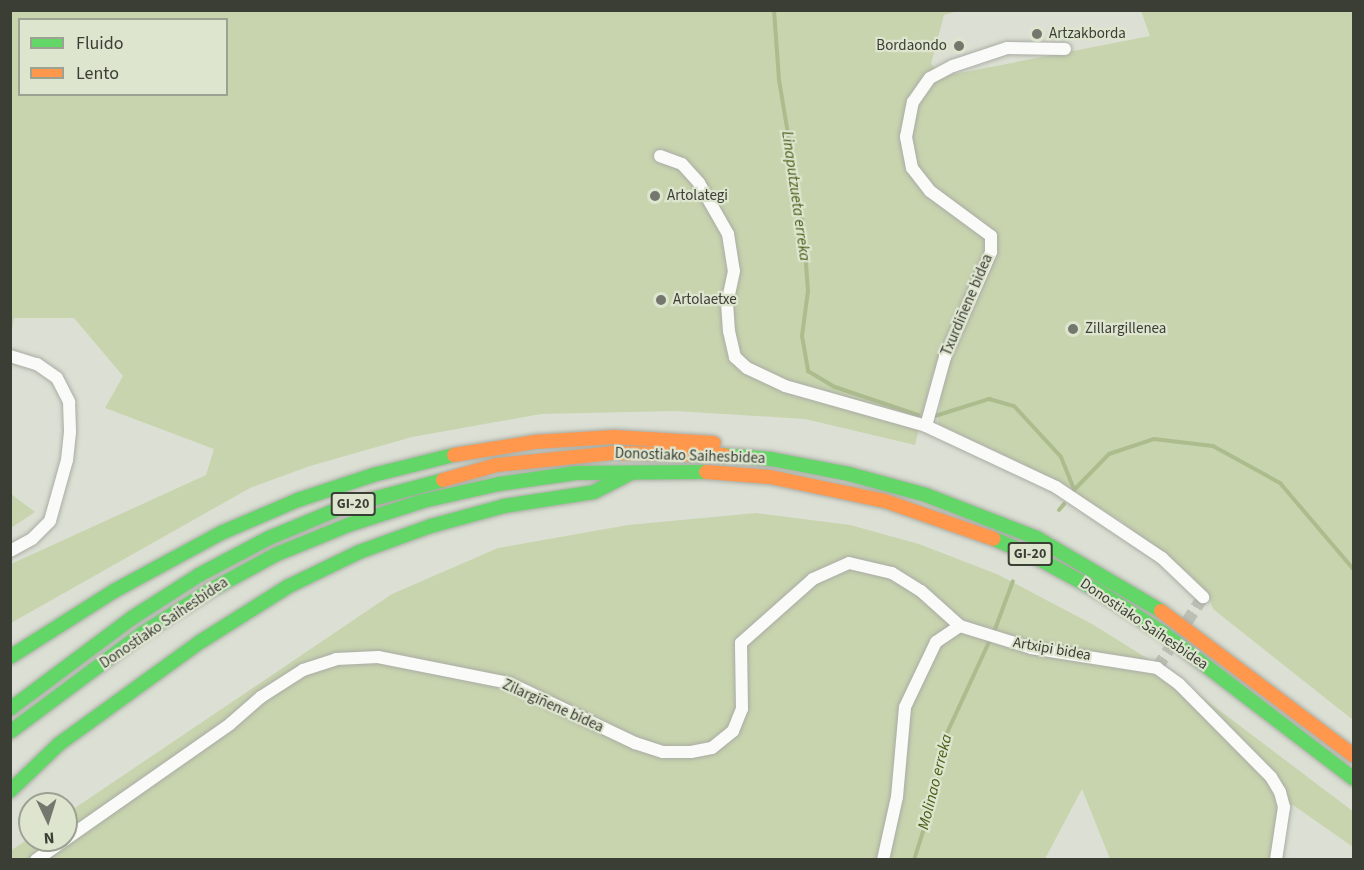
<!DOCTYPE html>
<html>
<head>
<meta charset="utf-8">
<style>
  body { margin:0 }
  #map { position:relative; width:1364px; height:870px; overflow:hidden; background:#dce0d4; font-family:"Source Sans 3",sans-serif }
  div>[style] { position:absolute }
  .green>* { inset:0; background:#c8d4ae }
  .stream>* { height:4px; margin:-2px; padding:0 2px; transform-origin:2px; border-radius:2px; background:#acbc8c }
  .street-tunnel>* { height:12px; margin-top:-6px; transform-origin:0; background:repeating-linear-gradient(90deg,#bcc0b4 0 12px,transparent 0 18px) }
  .roads { filter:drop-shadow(0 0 2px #a9aca4) drop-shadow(0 0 2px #a9aca4) }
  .street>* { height:12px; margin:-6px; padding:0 6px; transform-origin:6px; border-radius:6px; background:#fafaf9 }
  .fast>* { height:14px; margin:-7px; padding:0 7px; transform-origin:7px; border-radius:7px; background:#63d668 }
  .slow>* { height:14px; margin:-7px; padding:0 7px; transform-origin:7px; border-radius:7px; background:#ff974d }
  .dots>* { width:16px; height:16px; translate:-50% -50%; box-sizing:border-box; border:3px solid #dde5cf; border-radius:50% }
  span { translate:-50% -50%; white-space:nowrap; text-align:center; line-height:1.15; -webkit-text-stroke:4.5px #dde5cf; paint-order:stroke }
  .shield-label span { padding:2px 4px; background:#dde5cf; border:2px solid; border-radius:4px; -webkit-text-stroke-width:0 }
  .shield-label { font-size:14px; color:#3b3e35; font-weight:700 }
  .poi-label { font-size:15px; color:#3b3e35 }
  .left { translate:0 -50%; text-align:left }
  .right { translate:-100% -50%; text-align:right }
  .street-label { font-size:15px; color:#3b3e35 }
  .water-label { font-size:16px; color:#4a5d16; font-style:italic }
  .frame { position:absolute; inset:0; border:12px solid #3b3e35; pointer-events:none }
  .legend { position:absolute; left:18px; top:18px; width:210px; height:78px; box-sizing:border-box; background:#dde5cf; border:2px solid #9ca291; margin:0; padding:8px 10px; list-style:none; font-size:18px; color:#3b3e35 }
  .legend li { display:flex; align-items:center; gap:12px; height:30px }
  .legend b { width:30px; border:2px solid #9ca291 }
  .north { position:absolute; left:18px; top:792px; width:60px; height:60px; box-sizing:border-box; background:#dde5cf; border:2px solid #9ca291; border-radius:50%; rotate:176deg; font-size:16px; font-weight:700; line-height:24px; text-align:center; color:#3b3e35 }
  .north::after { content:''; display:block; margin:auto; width:21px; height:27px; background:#73776d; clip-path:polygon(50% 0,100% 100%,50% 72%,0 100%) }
</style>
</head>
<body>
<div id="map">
  <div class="green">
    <div style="clip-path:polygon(evenodd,11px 11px,958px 11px,944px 15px,931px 64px,944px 76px,1150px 36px,1141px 11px,1353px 11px,1353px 720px,1213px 609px,1207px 592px,1190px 575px,1119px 520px,1055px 480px,938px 424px,942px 385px,934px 370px,915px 445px,805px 419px,675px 411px,541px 414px,412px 437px,310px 466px,250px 488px,11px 623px,11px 564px,206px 475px,214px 449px,105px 408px,123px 376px,74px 318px,14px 318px,11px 334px,11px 11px,20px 20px,226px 20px,226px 94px,20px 94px,20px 20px)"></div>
    <div style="clip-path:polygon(11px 494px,35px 512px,11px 528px,10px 494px)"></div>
    <div style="clip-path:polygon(756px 513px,850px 525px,919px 544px,999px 575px,1092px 624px,1166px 670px,1354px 812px,1353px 847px,1293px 805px,1278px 806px,1270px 860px,1110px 859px,1082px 789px,1045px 859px,11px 860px,10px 851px,30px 838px,66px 840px,66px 814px,392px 594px,498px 548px,628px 525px)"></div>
  </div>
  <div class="stream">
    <div style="left:774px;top:10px;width:70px;rotate:85.9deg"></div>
    <div style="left:779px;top:80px;width:145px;rotate:80.5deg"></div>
    <div style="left:803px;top:223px;width:68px;rotate:85.8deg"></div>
    <div style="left:808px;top:291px;width:45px;rotate:97.6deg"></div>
    <div style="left:802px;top:336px;width:36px;rotate:80deg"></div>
    <div style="left:808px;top:371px;width:31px;rotate:31deg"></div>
    <div style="left:835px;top:387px;width:88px;rotate:18.6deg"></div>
    <div style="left:935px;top:416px;width:57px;rotate:-17.5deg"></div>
    <div style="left:989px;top:399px;width:26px;rotate:16deg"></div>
    <div style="left:1014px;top:406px;width:69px;rotate:47.3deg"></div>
    <div style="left:1061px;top:457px;width:35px;rotate:68deg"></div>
    <div style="left:1074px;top:490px;width:50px;rotate:-45.8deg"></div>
    <div style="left:1109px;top:454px;width:47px;rotate:-18.4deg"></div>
    <div style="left:1154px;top:439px;width:59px;rotate:6.8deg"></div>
    <div style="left:1213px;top:446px;width:77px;rotate:28.9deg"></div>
    <div style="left:1280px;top:483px;width:114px;rotate:49.6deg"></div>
    <div style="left:1059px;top:510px;width:8px;rotate:-50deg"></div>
    <div style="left:994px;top:632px;width:54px;rotate:-69.6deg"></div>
    <div style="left:914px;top:860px;width:60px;rotate:-72.5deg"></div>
    <div style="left:932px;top:803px;width:72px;rotate:-77.9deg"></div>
    <div style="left:947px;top:733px;width:102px;rotate:-65.2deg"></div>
  </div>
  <div class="street-tunnel">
    <div style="left:1157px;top:668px;width:85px;rotate:-57.1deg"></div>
  </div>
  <div class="roads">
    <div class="street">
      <div style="left:660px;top:156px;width:23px;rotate:20deg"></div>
      <div style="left:682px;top:164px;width:25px;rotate:48deg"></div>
      <div style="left:699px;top:183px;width:59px;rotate:60.4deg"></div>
      <div style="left:728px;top:234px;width:37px;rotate:81deg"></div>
      <div style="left:734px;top:271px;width:33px;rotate:102deg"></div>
      <div style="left:727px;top:303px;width:28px;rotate:86deg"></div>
      <div style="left:729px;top:331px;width:27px;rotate:77deg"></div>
      <div style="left:735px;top:357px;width:16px;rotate:43deg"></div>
      <div style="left:747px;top:368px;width:42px;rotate:25.3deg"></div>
      <div style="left:785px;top:386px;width:147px;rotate:15.8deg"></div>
      <div style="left:926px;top:426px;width:144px;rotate:25.1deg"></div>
      <div style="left:1056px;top:487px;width:128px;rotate:33.8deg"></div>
      <div style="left:1162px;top:558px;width:57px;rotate:43.6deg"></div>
      <div style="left:10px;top:356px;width:28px;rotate:17deg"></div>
      <div style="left:37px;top:364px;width:24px;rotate:35deg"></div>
      <div style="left:57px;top:378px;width:27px;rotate:63deg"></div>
      <div style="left:69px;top:402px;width:30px;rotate:88deg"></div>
      <div style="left:70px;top:432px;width:28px;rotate:96deg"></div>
      <div style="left:67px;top:460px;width:63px;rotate:105.6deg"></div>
      <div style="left:50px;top:521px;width:25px;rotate:135deg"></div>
      <div style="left:32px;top:539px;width:25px;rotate:151deg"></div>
      <div style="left:926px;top:426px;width:72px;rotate:-74.6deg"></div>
      <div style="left:945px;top:357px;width:115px;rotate:-66.3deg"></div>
      <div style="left:991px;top:252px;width:16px;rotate:-90deg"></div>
      <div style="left:991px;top:236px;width:76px;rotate:-143.6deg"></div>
      <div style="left:930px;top:191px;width:29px;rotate:-128deg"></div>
      <div style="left:912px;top:168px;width:32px;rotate:-101deg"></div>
      <div style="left:906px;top:137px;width:36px;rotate:-79deg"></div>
      <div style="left:913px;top:102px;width:29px;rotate:-55deg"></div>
      <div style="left:930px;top:78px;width:26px;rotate:-28deg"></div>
      <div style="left:953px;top:66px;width:57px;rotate:-18.4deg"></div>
      <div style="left:1007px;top:48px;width:58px;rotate:1deg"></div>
      <div style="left:36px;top:860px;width:237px;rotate:-35deg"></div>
      <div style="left:230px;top:724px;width:41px;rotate:-41.1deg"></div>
      <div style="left:261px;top:697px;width:50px;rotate:-32.7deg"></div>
      <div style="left:303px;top:670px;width:35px;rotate:-18deg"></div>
      <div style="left:336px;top:659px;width:42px;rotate:-2.7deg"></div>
      <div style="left:378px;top:657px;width:134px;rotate:11.2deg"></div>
      <div style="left:509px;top:683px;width:140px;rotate:25.5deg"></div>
      <div style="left:635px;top:743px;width:29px;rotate:18deg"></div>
      <div style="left:663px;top:752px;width:28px"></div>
      <div style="left:691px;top:752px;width:21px;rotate:-11deg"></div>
      <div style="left:712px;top:748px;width:27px;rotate:-39deg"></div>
      <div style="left:733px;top:731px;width:24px;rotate:-68deg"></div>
      <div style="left:742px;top:709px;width:66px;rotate:-90.9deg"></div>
      <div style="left:741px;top:643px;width:96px;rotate:-41.6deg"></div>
      <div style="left:813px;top:579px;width:39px;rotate:-24deg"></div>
      <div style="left:849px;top:563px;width:44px;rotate:13.1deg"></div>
      <div style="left:892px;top:573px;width:34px;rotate:32deg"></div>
      <div style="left:921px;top:591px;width:52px;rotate:41.9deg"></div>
      <div style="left:883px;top:860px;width:65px;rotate:-77.5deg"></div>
      <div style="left:897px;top:797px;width:90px;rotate:-84.9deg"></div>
      <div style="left:905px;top:707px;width:72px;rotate:-64.5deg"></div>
      <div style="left:936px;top:642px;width:29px;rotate:-34deg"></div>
      <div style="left:960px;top:626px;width:74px;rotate:17.2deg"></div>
      <div style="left:1031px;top:648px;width:128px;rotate:9deg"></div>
      <div style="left:1157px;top:668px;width:27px;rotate:36deg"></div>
      <div style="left:1179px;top:684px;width:131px;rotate:45.3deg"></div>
      <div style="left:1271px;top:777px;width:17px;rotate:59deg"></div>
      <div style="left:1280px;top:792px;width:16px;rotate:75deg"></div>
      <div style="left:1284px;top:807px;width:54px;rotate:98.6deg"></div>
    </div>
    <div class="fast">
      <div style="left:724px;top:455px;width:47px;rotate:4.9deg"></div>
      <div style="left:771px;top:459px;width:79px;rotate:10.9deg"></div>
      <div style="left:849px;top:474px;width:80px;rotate:15.3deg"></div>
      <div style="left:926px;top:495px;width:119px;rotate:21.2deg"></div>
      <div style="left:1037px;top:538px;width:144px;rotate:30.5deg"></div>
      <div style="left:994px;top:539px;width:39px;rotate:23deg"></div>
      <div style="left:1030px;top:554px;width:77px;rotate:28.6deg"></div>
      <div style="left:1098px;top:591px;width:77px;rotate:32.9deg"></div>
      <div style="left:1163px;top:633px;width:240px;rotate:37.4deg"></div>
      <div style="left:10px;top:657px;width:123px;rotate:-32.4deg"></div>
      <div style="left:114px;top:591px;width:122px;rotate:-28.5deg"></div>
      <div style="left:221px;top:533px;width:84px;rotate:-23.2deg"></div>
      <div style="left:298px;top:500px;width:79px;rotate:-18.4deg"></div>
      <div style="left:373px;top:475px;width:83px;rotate:-13.9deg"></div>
      <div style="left:10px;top:709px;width:152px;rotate:-36.7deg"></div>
      <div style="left:132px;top:618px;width:80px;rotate:-32.7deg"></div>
      <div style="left:199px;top:575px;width:79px;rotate:-27.9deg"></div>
      <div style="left:269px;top:538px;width:80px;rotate:-22.7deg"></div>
      <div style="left:343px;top:507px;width:104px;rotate:-15.1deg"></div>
      <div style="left:10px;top:732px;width:166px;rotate:-36.7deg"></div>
      <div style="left:143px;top:633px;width:78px;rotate:-32.5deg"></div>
      <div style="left:209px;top:591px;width:77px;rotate:-28.6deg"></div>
      <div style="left:277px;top:554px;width:77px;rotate:-22.2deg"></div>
      <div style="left:348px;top:525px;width:79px;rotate:-17.7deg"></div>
      <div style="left:423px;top:501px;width:78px;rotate:-12.6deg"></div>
      <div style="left:499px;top:484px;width:78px;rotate:-8.1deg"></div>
      <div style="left:576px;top:473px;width:130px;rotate:-0.4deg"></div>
      <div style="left:10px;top:791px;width:68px;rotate:-43.8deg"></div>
      <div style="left:59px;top:744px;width:174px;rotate:-35.9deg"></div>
      <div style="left:200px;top:642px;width:105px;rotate:-32.2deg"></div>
      <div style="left:289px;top:586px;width:78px;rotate:-25.9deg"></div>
      <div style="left:359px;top:552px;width:77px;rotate:-19.9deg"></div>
      <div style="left:431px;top:526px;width:76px;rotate:-15.3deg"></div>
      <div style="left:504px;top:506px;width:91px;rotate:-8.8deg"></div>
      <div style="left:594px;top:492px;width:39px;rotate:-27deg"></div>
    </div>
    <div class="slow">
      <div style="left:454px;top:455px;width:81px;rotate:-9.2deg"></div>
      <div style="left:534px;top:442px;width:80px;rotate:-3.6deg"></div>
      <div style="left:614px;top:437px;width:100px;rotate:3.4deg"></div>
      <div style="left:706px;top:472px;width:64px;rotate:4.5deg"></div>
      <div style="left:770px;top:477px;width:117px;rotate:11.8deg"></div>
      <div style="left:885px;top:501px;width:115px;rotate:19.2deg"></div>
      <div style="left:443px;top:480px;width:56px;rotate:-15.5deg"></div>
      <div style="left:497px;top:465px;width:118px;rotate:-5.9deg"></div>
      <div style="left:614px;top:453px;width:110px;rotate:1deg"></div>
      <div style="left:1161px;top:611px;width:241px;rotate:36.9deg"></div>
    </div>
  </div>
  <div class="dots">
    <div style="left:1037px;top:34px;background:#73776d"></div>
    <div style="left:959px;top:46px;background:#73776d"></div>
    <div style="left:655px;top:196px;background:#73776d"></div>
    <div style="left:661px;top:300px;background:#73776d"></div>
    <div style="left:1073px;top:329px;background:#73776d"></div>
  </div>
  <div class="shield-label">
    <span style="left:353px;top:504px">GI-20</span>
    <span style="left:1030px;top:554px">GI-20</span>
  </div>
  <div class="poi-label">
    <span class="left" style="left:1049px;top:34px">Artzakborda</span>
    <span class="right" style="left:947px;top:46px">Bordaondo</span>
    <span class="left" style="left:667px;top:196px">Artolategi</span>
    <span class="left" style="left:673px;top:300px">Artolaetxe</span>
    <span class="left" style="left:1085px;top:329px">Zillargillenea</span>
  </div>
  <div class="street-label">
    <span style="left:967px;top:305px;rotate:-67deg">Txurdiñene bidea</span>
    <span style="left:690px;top:456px;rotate:2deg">Donostiako Saihesbidea</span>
    <span style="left:164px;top:623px;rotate:-34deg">Donostiako Saihesbidea</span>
    <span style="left:1144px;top:624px;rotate:34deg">Donostiako Saihesbidea</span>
    <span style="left:1052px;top:649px;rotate:10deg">Artxipi bidea</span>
    <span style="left:553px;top:706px;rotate:24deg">Zilargiñene bidea</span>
  </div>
  <div class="water-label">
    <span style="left:796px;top:196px;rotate:82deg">Linaputzueta erreka</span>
    <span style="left:935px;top:782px;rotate:-76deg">Molinao erreka</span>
  </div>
  <div class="frame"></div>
  <ul class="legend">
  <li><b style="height:8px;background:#63d668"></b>Fluido</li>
  <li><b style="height:8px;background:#ff974d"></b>Lento</li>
  </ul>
  <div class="north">N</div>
</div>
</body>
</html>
